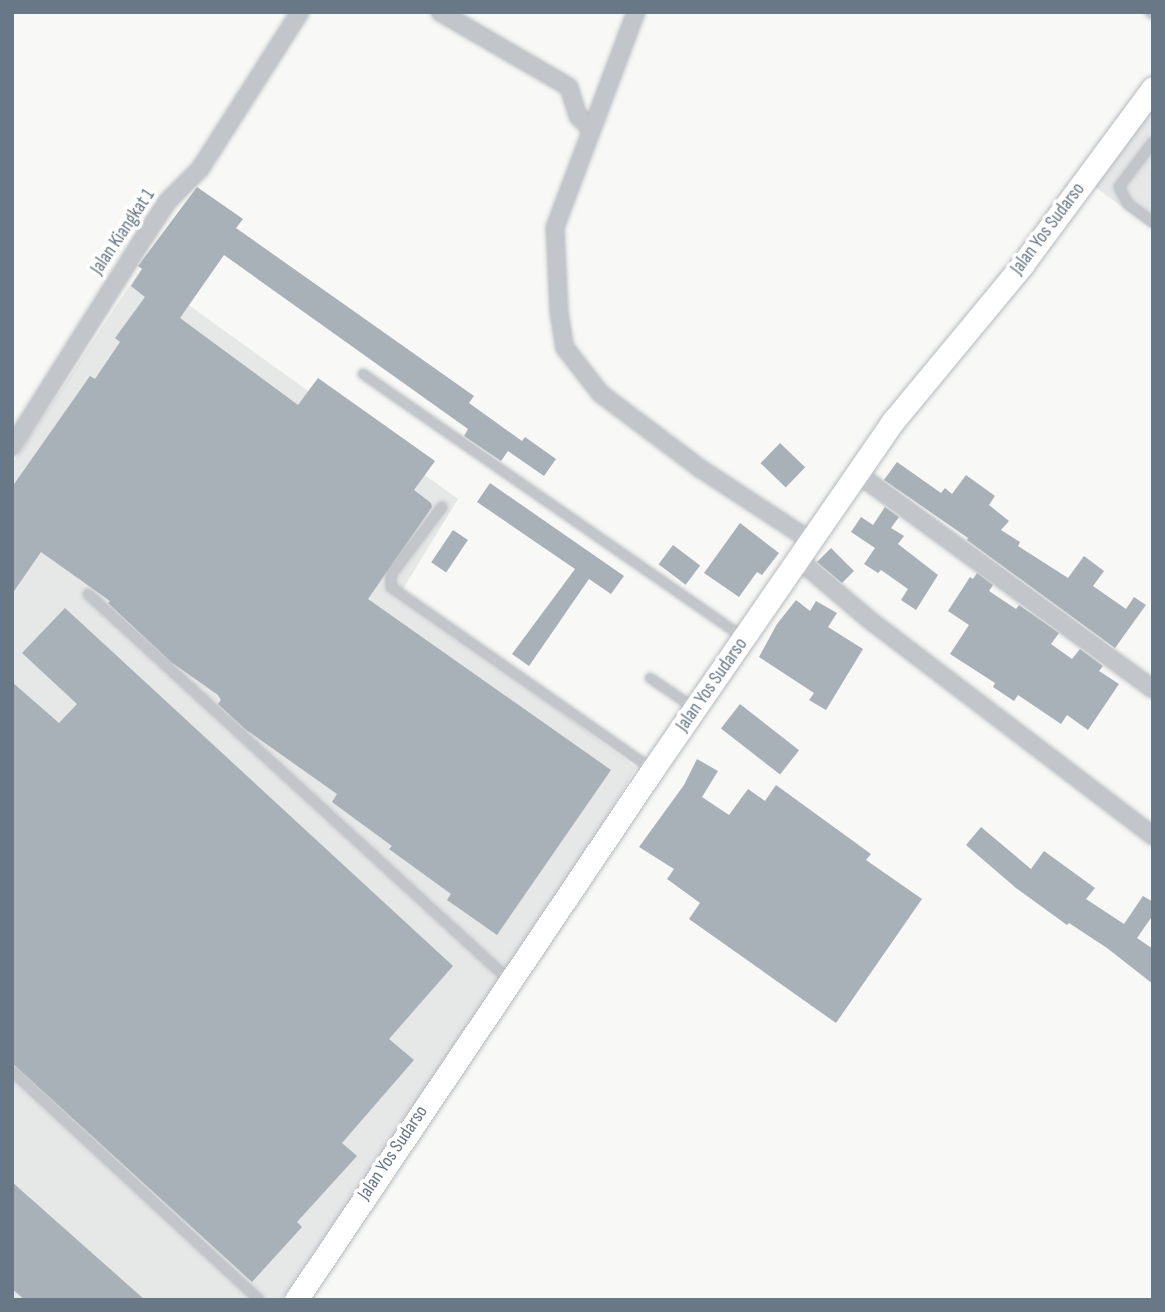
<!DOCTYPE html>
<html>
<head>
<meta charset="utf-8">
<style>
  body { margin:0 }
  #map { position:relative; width:1165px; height:1312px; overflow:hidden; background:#f8f8f6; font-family:"Sofia Sans Condensed",sans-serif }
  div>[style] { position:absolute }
  .built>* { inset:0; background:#e6e7e7 }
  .building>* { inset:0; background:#a8b1b7; transform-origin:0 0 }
  .roads { filter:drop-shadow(0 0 2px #b4b9be) drop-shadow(0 0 2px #b4b9be) }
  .lane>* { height:8px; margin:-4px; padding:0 4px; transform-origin:4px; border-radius:4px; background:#c2c6ca }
  .street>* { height:16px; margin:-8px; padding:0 8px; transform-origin:8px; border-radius:8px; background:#c2c6ca }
  .secondary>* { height:23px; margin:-11.5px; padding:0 11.5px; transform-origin:11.5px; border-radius:11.5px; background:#fff }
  span { translate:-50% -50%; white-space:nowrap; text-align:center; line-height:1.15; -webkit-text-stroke:7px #fff; paint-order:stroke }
  .street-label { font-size:19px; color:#687887 }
  .frame { position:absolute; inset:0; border:14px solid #687887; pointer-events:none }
</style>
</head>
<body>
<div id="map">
  <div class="built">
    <div style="clip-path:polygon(1153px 101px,1153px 230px,1090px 183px)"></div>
    <div style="clip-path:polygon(140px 270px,458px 499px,401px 592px,636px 768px,540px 928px,281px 1300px,12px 1300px,12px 464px)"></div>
  </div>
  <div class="building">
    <div style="clip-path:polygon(197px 187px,243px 219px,236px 228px,474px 396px,469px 403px,522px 441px,525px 437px,556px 459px,544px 476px,508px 451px,501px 461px,464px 436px,468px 429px,224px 255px,180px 318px,298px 405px,318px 378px,435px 461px,414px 490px,431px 503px,432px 507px,368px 599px,611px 770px,497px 935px,447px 900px,451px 894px,389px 849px,392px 846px,332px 802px,337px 794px,245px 729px,218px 704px,221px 700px,218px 695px,171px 662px,108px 603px,110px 601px,41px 552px,12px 594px,12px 487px,90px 376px,95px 379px,120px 342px,115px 338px,145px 297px,131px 286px,142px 269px,138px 266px)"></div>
    <div style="left:780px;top:443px;width:35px;height:28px;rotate:44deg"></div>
    <div style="clip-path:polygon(897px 462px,941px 493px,945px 488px,952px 494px,966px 475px,995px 496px,989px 505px,1009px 521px,1001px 530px,1020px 542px,1018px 546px,1068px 578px,1084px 556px,1104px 571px,1093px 586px,1126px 609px,1134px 597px,1146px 605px,1115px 648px,967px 540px,968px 538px,884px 480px)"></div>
    <div style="clip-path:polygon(490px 483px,624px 576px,611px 594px,589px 579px,529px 666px,512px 654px,575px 569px,477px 502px)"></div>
    <div style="clip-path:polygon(885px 507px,899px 517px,891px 528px,904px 536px,898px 544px,938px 575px,916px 610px,901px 600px,908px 589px,881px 570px,878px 573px,864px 564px,875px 548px,851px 532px,861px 517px,873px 525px)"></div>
    <div style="clip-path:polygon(740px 523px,779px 553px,762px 575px,757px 572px,739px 597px,704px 573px)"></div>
    <div style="left:453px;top:530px;width:18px;height:39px;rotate:34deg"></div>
    <div style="left:673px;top:545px;width:34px;height:24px;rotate:37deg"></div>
    <div style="clip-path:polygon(831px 548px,854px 571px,842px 583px,817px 562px)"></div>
    <div style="clip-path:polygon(977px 573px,993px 585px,989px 591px,1016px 609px,1019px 605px,1059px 633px,1051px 644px,1072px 659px,1080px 649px,1103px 666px,1099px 671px,1119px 684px,1088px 730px,1067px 715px,1061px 724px,1018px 695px,1014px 701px,993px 687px,995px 683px,950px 654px,969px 625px,948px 611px,970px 577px,973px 579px)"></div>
    <div style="clip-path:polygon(796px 600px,810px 611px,816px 601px,837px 613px,828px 627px,863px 649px,826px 710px,809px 700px,814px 693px,759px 657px,777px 624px)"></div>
    <div style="clip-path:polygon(65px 608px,453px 966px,389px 1039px,414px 1060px,342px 1143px,357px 1156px,297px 1222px,302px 1227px,252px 1282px,12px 1063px,12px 682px,59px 723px,77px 704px,22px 653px)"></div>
    <div style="left:740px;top:704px;width:75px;height:31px;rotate:38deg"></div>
    <div style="clip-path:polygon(697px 759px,718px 771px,702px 797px,729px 815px,748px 789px,765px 801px,776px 785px,871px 854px,866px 860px,922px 899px,836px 1023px,689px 919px,700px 903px,667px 879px,674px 869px,639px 847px,684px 785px)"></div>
    <div style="clip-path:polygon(981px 827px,1031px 869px,1044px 851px,1095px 888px,1086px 899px,1124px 924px,1143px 896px,1153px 902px,1153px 915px,1137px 938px,1153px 949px,1153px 984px,1107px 948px,1069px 923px,1067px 925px,1016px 888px,966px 845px)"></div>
    <div style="clip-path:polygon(12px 1182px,145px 1300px,25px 1300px,12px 1289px)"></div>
  </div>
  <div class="roads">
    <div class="lane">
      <div style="left:1150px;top:12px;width:4px;rotate:34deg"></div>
      <div style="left:1153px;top:142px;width:56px;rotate:127.1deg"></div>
      <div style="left:1119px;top:187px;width:19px;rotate:62deg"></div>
      <div style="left:1128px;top:204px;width:31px;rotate:36deg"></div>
      <div style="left:363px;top:374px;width:462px;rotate:34.7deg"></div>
      <div style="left:442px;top:507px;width:85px;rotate:126.9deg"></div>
      <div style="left:391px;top:575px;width:12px;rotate:90deg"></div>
      <div style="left:391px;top:587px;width:316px;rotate:34.9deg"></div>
      <div style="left:88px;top:594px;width:571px;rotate:42.52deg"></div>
      <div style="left:650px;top:678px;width:52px;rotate:34deg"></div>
      <div style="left:12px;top:1071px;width:337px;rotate:42.8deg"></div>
    </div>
    <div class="street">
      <div style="left:440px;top:12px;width:149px;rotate:30.2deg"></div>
      <div style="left:569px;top:87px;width:30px;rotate:73deg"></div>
      <div style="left:578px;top:116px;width:18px;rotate:45deg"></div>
      <div style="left:636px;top:12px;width:230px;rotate:110.6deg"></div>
      <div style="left:555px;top:227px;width:85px;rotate:87.3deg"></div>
      <div style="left:559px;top:312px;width:36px;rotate:81deg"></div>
      <div style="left:565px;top:348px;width:58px;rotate:52deg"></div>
      <div style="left:601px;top:394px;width:125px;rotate:36.9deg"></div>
      <div style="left:701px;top:469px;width:131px;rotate:33.2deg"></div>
      <div style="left:12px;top:447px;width:249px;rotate:-57.8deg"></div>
      <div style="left:145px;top:236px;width:42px;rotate:-56.7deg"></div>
      <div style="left:168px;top:201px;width:45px;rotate:-45deg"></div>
      <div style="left:200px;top:169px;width:186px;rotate:-57.5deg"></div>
      <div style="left:858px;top:474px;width:365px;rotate:36.1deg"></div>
      <div style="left:799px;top:560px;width:94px;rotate:40.3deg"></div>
      <div style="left:871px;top:621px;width:355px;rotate:37.3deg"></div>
    </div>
    <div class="secondary">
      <div style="left:296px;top:1300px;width:640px;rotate:-56.09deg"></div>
      <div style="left:653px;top:769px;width:424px;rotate:-55.4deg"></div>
      <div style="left:894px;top:420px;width:201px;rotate:-50.4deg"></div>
      <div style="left:1022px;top:265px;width:220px;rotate:-53.5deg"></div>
    </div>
  </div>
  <div class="street-label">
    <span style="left:1048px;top:229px;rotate:-53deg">Jalan Yos Sudarso</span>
    <span style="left:123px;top:232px;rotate:-56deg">Jalan Kiangkat 1</span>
    <span style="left:712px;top:685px;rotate:-55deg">Jalan Yos Sudarso</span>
    <span style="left:393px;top:1153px;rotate:-56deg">Jalan Yos Sudarso</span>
  </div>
  <div class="frame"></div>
</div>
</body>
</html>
